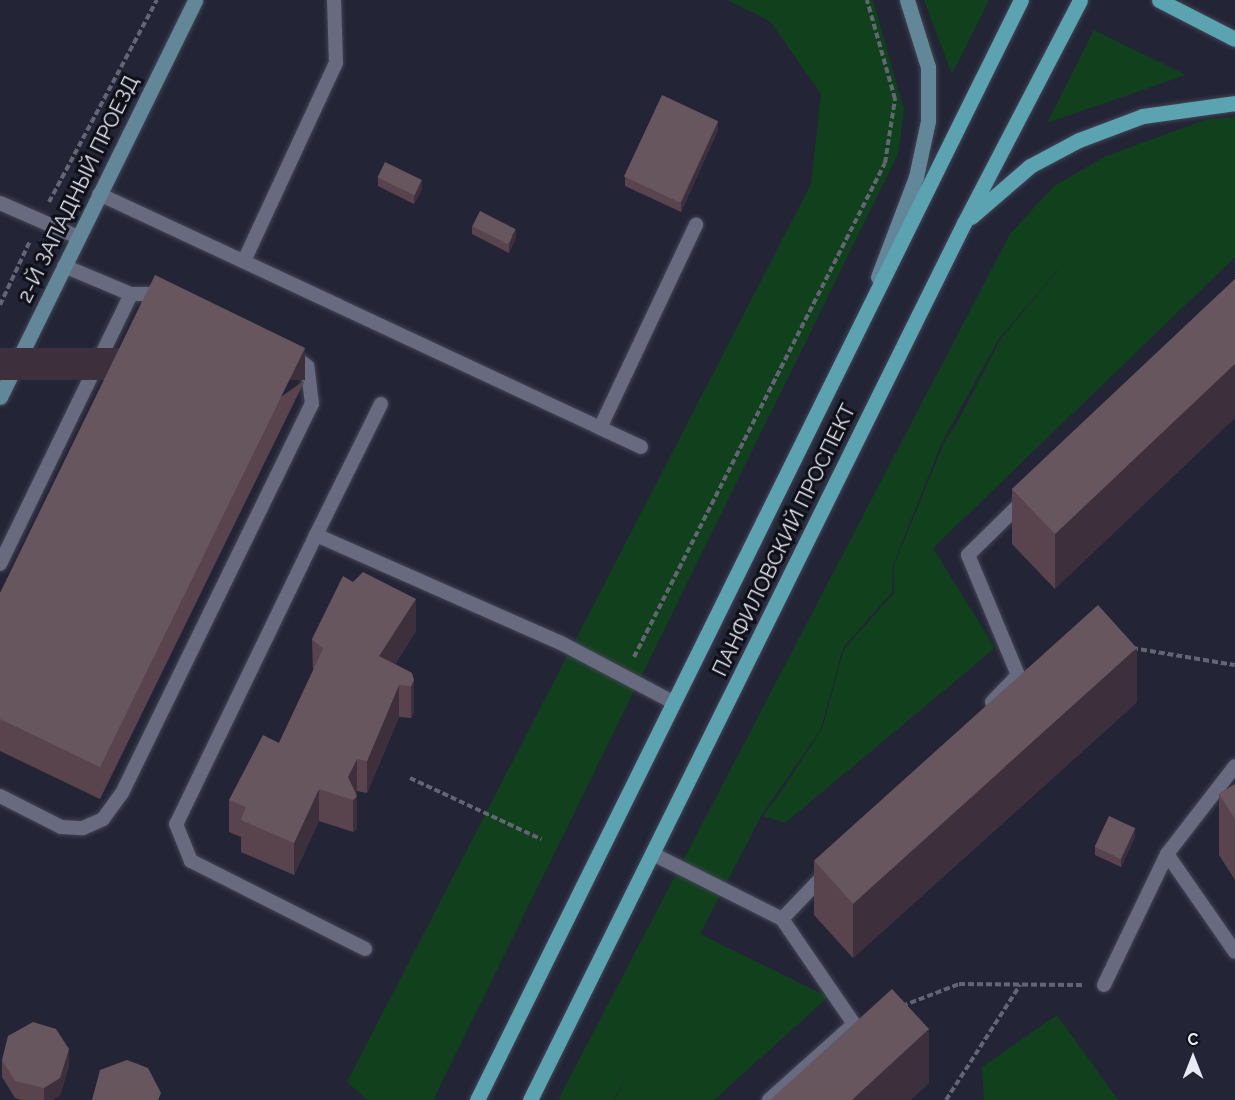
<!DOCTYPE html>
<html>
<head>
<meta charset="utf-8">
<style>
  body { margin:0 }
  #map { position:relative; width:1235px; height:1100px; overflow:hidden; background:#232537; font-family:Raleway,sans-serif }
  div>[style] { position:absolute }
  .green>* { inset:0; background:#10401c }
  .path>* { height:4px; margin-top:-2px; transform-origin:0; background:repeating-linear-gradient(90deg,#636575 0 6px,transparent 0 9px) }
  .roads { filter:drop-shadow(0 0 2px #424352) drop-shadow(0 0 2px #424352) }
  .lane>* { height:14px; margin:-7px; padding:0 7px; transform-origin:7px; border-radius:7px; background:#686b80 }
  .secondary>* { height:15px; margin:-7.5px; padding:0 7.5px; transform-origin:7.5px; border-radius:7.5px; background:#618798 }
  .primary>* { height:15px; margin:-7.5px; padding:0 7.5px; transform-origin:7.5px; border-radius:7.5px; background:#5ba3b0 }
  .wall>* { inset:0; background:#59444d }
  .shaded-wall>* { inset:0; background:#3d303c; transform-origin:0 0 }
  .building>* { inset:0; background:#68565f; transform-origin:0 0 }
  span { translate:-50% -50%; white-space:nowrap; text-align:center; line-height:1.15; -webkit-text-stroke:6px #0e0f17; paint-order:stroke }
  .street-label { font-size:21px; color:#e8eaf6 }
  .north { position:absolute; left:1163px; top:1028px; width:60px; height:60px; -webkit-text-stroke:4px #0e0f17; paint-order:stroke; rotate:0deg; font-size:16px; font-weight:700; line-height:24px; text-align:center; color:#e8eaf6 }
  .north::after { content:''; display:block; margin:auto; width:21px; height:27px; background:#e8eaf6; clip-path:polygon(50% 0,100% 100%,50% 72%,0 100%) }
</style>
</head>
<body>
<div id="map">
  <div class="green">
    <div style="clip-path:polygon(727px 0,873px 0,904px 110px,898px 154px,433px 1100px,368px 1100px,347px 1082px,811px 184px,821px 94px,770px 21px)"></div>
    <div style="clip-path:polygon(924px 0,989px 0,952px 74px)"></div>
    <div style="clip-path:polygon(1094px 30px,1186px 75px,1047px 123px)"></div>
    <div style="clip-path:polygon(1235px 117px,1235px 257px,933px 548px,995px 648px,785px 823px,763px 816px,781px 792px,822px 729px,844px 649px,894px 593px,894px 565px,944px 443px,960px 418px,1000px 340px,1073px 252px,998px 340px,942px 442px,893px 565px,892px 592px,843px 648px,821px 729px,761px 816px,700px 934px,828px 997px,714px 1100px,615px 1100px,627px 1075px,614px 1100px,558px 1100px,1010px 234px,1054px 186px,1106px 156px,1208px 119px)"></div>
    <div style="clip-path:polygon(1057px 1015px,1118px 1100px,984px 1100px,982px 1067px)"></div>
  </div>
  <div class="path">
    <div style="left:49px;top:202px;width:229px;rotate:-61.9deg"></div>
    <div style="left:0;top:305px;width:71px;rotate:-64.9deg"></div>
    <div style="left:1132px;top:648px;width:104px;rotate:9.4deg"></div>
    <div style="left:634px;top:657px;width:554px;rotate:-63.07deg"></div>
    <div style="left:885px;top:163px;width:65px;rotate:-81.1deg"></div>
    <div style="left:895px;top:99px;width:103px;rotate:-105.8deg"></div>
    <div style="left:410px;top:778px;width:145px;rotate:25deg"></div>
    <div style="left:902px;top:1006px;width:61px;rotate:-21.1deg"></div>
    <div style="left:959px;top:984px;width:123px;rotate:0.5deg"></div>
    <div style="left:946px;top:1100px;width:137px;rotate:-57.2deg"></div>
  </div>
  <div class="roads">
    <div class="lane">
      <div style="left:99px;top:194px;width:598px;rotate:25.02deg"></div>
      <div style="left:0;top:203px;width:85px;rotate:23.6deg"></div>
      <div style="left:244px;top:261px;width:218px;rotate:-65.1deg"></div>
      <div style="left:336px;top:63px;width:63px;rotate:-91.8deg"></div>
      <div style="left:64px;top:266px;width:73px;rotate:22.7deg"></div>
      <div style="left:131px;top:294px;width:32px"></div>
      <div style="left:381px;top:404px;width:146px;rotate:116.4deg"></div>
      <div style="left:316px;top:535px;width:268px;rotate:23.8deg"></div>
      <div style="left:561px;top:643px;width:124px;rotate:27.8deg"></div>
      <div style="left:600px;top:428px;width:225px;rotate:-64.7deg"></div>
      <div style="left:316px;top:535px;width:321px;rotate:115.8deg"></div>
      <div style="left:176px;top:824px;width:40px;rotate:68deg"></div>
      <div style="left:191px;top:861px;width:195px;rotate:26.8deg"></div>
      <div style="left:0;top:564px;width:300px;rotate:-64.1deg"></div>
      <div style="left:992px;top:702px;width:37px;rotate:-46deg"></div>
      <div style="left:1018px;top:675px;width:130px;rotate:-112.6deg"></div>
      <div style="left:968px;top:555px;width:80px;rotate:-44.5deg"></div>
      <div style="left:0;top:796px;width:68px;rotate:26.9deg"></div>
      <div style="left:61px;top:827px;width:22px;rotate:3deg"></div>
      <div style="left:83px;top:828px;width:22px;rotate:-24deg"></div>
      <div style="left:103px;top:819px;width:32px;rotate:-54deg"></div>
      <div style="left:122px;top:793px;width:433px;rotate:-64deg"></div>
      <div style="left:312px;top:404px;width:38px;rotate:-97deg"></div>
      <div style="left:307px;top:366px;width:20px;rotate:-143deg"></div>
      <div style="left:653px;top:854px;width:144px;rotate:26.7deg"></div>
      <div style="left:782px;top:919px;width:64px;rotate:-46.3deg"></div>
      <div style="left:1167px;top:854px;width:119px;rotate:55.2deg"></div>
      <div style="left:1104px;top:985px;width:145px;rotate:-64.3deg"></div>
      <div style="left:1167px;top:854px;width:111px;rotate:-52.3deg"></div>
      <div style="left:769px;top:1100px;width:114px;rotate:-41.8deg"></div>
      <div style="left:854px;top:1024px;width:127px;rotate:-124.4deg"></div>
    </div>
    <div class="secondary">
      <div style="left:878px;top:277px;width:107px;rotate:-69.2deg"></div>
      <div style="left:916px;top:177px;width:57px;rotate:-77.9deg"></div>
      <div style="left:928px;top:121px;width:54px;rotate:-90deg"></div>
      <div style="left:928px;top:67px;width:70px;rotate:-107.4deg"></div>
      <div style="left:0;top:397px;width:442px;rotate:-63.8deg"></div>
    </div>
    <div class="primary">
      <div style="left:1159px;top:0;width:85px;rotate:27.2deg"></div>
      <div style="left:971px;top:217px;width:78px;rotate:-40.8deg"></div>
      <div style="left:1030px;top:166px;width:55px;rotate:-28deg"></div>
      <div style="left:1079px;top:140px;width:68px;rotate:-20.6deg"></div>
      <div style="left:1143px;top:116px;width:93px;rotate:-8deg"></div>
      <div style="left:477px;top:1100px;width:1227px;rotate:-63.69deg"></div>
      <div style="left:530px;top:1100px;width:979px;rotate:-63.67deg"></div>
      <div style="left:964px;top:223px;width:251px;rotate:-62.5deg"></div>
    </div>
  </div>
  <div class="wall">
    <div style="clip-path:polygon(718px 130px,681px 212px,625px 186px,625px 177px)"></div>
    <div style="clip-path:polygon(378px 177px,422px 189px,414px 204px,378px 186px)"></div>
    <div style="clip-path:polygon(472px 226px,516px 237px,509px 253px,472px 234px)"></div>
    <div style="clip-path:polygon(1235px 279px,1055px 589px,1012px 544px,1012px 489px)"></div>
    <div style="clip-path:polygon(305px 380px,100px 799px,0 751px,0 593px)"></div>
    <div style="clip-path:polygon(416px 631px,395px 664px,412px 673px,414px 712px,411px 718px,399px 717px,367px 793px,357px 791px,356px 793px,357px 828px,353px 832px,319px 821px,294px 875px,241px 852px,241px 837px,229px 832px,229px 800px,279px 743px,313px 671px,312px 639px)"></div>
    <div style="clip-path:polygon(1137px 702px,853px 958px,814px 915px,814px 861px)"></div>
    <div style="clip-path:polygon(1235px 784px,1235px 880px,1219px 855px,1219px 794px)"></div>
    <div style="clip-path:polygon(1135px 837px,1121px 867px,1095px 855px,1095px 847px)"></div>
    <div style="clip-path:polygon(2px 1060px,69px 1066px,60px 1095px,52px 1100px,22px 1100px,15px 1098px,2px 1077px)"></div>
  </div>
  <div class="shaded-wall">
    <div style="clip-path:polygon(718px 121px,718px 130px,681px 212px,681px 203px)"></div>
    <div style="clip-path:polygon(422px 180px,422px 189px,414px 204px,414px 196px)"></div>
    <div style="clip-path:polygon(516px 229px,516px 237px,509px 253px,509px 244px)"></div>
    <div style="left:305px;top:348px;width:32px;height:466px;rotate:90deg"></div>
    <div style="clip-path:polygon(1235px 364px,1235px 418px,1055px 589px,1055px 534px)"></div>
    <div style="clip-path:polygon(416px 599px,416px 631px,379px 688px,379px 656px)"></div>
    <div style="clip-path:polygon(1137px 648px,1137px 702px,853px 958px,853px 904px)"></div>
    <div style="clip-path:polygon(414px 680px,414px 712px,411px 718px,411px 686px)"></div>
    <div style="clip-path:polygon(399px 685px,399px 717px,367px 793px,367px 761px)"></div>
    <div style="clip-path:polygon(357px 759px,357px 791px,352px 799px,348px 777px)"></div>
    <div style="clip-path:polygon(319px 789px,319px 821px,294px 875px,294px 843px)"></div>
    <div style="clip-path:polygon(357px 796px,357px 828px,353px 832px,353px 800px)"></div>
    <div style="clip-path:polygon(1135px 828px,1135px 837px,1121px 867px,1121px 858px)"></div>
    <div style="clip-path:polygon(929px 1029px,929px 1083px,911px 1100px,852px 1100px)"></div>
    <div style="clip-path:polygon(69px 1049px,69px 1066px,60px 1095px,52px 1100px,44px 1100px,44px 1088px)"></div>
  </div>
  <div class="building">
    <div style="left:662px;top:95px;width:62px;height:90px;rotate:25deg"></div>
    <div style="left:385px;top:162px;width:41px;height:17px;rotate:26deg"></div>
    <div style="left:480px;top:211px;width:40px;height:17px;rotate:27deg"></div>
    <div style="clip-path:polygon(155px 275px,305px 348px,100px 767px,0 719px,0 593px)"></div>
    <div style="clip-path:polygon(1235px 279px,1235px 364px,1055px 534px,1012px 489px)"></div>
    <div style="clip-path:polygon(363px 572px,416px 599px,379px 656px,412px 673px,414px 680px,411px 686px,399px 685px,367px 761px,357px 759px,348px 777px,357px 796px,353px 800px,319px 789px,294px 843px,241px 820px,246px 807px,229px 800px,263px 735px,279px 743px,323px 649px,312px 639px,343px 576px,353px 582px)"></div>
    <div style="left:1098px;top:605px;width:58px;height:382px;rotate:48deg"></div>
    <div style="clip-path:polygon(1235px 784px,1235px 819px,1219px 794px)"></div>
    <div style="left:1109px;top:816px;width:29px;height:34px;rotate:25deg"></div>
    <div style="clip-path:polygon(892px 989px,929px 1029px,852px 1100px,770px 1100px)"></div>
    <div style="clip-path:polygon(33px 1022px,56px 1029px,69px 1049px,60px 1078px,44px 1088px,15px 1081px,2px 1060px,8px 1036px)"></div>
    <div style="clip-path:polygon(127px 1060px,148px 1068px,161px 1093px,158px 1100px,92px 1100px,100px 1070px)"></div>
  </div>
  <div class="street-label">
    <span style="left:78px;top:189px;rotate:-64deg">2-Й ЗАПАДНЫЙ ПРОЕЗД</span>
    <span style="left:784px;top:540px;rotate:-64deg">ПАНФИЛОВСКИЙ ПРОСПЕКТ</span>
  </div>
  <div class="north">С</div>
</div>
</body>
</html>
